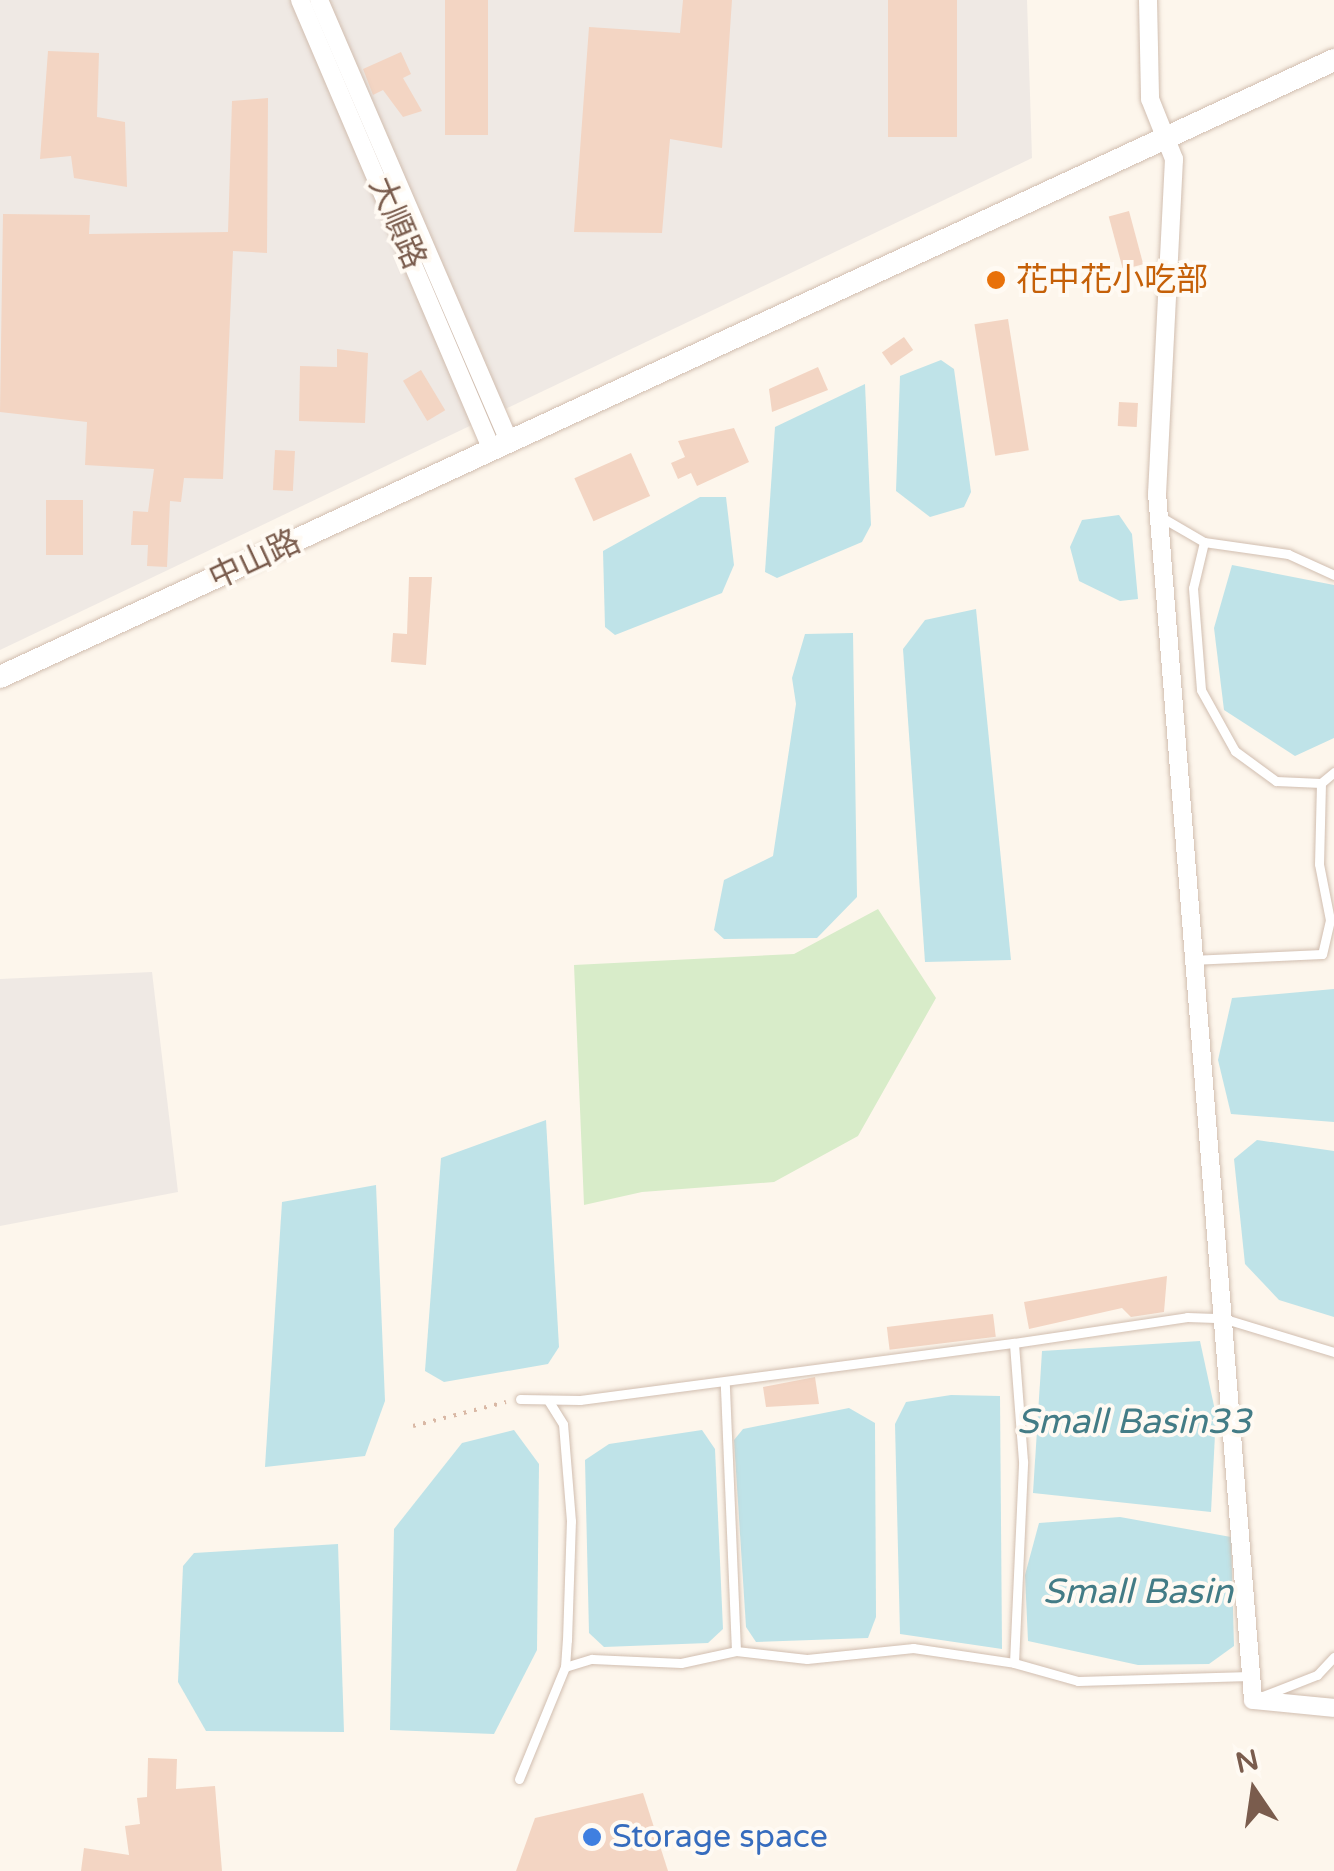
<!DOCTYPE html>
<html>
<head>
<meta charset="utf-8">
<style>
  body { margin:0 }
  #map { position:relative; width:1334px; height:1871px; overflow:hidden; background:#fdf6ec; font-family:"Varela Round","Noto Sans TC",sans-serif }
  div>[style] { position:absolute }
  .industrial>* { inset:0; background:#efe9e4 }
  .green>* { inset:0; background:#d8ecc9 }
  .water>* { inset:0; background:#bfe3e8 }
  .building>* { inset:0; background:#f3d5c3; transform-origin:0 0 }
  .path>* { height:4px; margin-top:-2px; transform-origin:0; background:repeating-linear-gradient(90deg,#d9b8a5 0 2.5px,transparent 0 10.5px) }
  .roads { filter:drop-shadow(0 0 2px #d1beb0) drop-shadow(0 0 2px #d1beb0) }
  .lane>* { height:9px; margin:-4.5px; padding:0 4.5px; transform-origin:4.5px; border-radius:4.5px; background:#fff }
  .street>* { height:18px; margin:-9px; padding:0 9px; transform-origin:9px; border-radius:9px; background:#fff }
  .secondary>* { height:22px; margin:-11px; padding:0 11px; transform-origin:11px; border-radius:11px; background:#fff }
  .dots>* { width:28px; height:28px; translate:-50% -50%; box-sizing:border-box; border:5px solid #fffaf3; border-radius:50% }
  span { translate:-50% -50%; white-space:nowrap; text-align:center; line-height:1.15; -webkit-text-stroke:8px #fffaf3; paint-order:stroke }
  .street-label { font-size:32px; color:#7a5c4d }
  .food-label { font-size:32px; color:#c56008 }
  .left { translate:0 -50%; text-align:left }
  .shop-label { font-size:32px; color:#366cbe }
  .water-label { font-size:35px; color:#437c86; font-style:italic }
  .north { position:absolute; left:1204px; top:1741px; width:100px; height:100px; -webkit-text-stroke:8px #fffaf3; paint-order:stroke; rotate:347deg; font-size:28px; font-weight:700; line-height:40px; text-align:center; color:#7a5c4d }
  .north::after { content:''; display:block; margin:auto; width:35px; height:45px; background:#7a5c4d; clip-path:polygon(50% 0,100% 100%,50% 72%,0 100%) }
</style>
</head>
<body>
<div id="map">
  <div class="industrial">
    <div style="clip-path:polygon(0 0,1027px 0,1032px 158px,0 650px)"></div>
    <div style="clip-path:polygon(152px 972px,178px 1192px,0 1226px,0 979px)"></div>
  </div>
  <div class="green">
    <div style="clip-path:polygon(878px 909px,936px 998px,858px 1136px,774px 1182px,642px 1192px,584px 1205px,574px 965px,794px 954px)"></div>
  </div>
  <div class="water">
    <div style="clip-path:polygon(941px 360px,954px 369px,971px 492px,964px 507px,930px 517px,896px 491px,900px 376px)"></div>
    <div style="clip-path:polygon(865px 384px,871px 525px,862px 542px,777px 578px,765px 572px,775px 427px)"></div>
    <div style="clip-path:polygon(700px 497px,726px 497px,734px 565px,722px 593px,615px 635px,605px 627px,603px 551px)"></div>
    <div style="clip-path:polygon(1119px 515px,1132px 534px,1138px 599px,1120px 601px,1079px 581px,1070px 547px,1082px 520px)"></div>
    <div style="clip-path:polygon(1232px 565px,1334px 585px,1334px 738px,1295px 756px,1224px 710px,1214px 628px)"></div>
    <div style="clip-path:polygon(976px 609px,1011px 960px,925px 962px,903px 649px,925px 620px)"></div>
    <div style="clip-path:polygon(853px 633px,857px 897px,817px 938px,724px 939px,714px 930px,724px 880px,773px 856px,796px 704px,792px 678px,805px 634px)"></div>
    <div style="clip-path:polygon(1334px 989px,1334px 1122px,1231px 1114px,1218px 1060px,1232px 998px)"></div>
    <div style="clip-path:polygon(546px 1120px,559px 1347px,548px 1364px,444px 1382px,425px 1371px,441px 1158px)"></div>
    <div style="clip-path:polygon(1257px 1140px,1334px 1151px,1334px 1317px,1279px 1300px,1245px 1264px,1234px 1159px)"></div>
    <div style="clip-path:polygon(376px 1185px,385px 1401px,365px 1456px,265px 1467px,282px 1202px)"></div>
    <div style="clip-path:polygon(1200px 1341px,1216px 1415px,1211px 1512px,1033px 1493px,1042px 1351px)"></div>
    <div style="clip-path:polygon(951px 1395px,1000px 1396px,1002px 1649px,900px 1634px,895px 1424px,906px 1402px)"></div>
    <div style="clip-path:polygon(849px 1408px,875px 1423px,876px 1617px,868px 1638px,756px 1642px,746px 1627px,734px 1440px,743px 1429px)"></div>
    <div style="clip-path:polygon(514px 1430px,539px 1464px,537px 1650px,494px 1734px,390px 1730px,394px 1529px,462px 1443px)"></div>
    <div style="clip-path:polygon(702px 1430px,715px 1449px,723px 1629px,708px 1643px,604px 1647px,589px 1633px,585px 1460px,609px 1444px)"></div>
    <div style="clip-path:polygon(1120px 1517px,1231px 1537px,1234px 1646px,1209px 1664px,1138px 1665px,1028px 1641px,1025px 1575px,1039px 1523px)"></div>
    <div style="clip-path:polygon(338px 1544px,344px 1732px,206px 1731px,178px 1682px,183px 1566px,194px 1553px)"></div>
  </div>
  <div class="building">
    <div style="left:445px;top:0;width:43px;height:135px"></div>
    <div style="clip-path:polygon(683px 0,732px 0,722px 148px,670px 139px,662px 233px,574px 232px,589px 27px,680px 33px)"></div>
    <div style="left:888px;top:0;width:69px;height:137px"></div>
    <div style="clip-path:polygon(48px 51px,99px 53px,97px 117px,125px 122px,127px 187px,74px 178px,71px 156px,40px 159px)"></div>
    <div style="clip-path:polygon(401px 52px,411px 74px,403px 78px,422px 111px,403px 117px,383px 90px,373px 95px,363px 69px)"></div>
    <div style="clip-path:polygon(268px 98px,267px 253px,233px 251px,223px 479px,184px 478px,181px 502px,170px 501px,167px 567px,147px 566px,148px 545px,131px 545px,133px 511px,148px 512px,154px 469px,85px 465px,87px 422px,0 412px,3px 214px,90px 215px,89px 234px,228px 232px,232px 101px)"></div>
    <div style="left:1129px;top:211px;width:55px;height:21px;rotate:75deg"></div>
    <div style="left:1008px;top:319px;width:133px;height:34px;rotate:81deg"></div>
    <div style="left:904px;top:337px;width:16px;height:27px;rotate:55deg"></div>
    <div style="clip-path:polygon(337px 349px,368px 353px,365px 423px,299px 421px,300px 366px,337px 367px)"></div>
    <div style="clip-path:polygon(818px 367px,828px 390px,772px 412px,769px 389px)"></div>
    <div style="left:421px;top:370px;width:47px;height:21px;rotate:59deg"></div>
    <div style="left:1119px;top:402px;width:19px;height:24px;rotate:3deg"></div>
    <div style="clip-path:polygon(734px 428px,749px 462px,697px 486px,691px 473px,678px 479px,671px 463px,685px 457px,678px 441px)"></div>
    <div style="left:275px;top:450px;width:20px;height:40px;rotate:3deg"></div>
    <div style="left:631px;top:453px;width:47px;height:62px;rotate:66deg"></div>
    <div style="left:46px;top:500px;width:37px;height:55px"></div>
    <div style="clip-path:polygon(409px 577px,432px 577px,426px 665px,391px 662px,393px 633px,407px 634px)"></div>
    <div style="clip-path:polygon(1167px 1276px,1164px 1312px,1131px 1317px,1122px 1308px,1029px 1329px,1024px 1302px)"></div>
    <div style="left:993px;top:1314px;width:23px;height:107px;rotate:83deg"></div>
    <div style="clip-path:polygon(815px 1377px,819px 1404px,766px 1407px,763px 1387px)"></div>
    <div style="clip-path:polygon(148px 1758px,177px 1759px,176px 1789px,215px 1786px,222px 1871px,81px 1871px,84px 1848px,129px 1855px,125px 1826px,140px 1824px,137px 1798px,147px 1797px)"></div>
    <div style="clip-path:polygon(643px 1793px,668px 1871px,516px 1871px,535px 1818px)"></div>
  </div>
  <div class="path">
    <div style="left:413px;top:1426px;width:96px;rotate:-14.5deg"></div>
  </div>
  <div class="roads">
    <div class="lane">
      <div style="left:1161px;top:517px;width:50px;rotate:30.2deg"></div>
      <div style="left:1204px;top:542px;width:47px;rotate:103.4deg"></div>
      <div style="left:1193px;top:588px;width:102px;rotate:85.5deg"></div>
      <div style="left:1201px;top:690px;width:70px;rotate:60.9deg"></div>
      <div style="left:1235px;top:751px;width:51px;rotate:36.2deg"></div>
      <div style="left:1276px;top:781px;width:45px;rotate:2.5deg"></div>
      <div style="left:1321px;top:783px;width:81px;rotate:91.4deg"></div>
      <div style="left:1319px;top:864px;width:57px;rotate:78.9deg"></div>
      <div style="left:1330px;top:920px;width:35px;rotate:103deg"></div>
      <div style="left:1322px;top:954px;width:131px;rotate:177.4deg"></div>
      <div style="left:1204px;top:542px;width:85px;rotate:8.1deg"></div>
      <div style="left:1288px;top:554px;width:51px;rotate:24.5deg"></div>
      <div style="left:1321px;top:783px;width:17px;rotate:-40deg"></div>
      <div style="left:520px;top:1399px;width:60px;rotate:1deg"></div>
      <div style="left:580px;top:1400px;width:438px;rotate:-7.5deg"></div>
      <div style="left:736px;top:1651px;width:71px;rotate:6.4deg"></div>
      <div style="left:807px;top:1659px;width:107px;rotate:-5.9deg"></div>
      <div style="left:913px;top:1648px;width:102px;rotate:8.4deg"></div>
      <div style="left:565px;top:1667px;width:28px;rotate:-17deg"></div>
      <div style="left:592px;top:1659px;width:89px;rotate:2.6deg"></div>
      <div style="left:681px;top:1663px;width:56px;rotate:-12.3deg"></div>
      <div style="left:736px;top:1651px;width:268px;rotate:-92.4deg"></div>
      <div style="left:1250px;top:1676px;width:172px;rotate:178.3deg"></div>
      <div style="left:1078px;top:1681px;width:66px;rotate:-164.3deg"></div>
      <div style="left:1014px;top:1663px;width:202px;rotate:-87.4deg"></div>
      <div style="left:1023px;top:1461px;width:118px;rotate:-94.4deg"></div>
      <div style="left:1014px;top:1343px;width:175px;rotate:-8.5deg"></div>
      <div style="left:1187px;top:1317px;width:35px;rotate:2deg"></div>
      <div style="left:1222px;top:1318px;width:117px;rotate:16.9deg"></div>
      <div style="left:1263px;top:1696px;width:58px;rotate:-21.3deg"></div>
      <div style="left:1317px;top:1675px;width:25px;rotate:-47deg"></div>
      <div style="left:519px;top:1779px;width:121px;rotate:-67.7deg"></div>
      <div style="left:565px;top:1667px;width:27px;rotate:-86deg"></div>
      <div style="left:567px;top:1640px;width:119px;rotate:-88.1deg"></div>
      <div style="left:571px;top:1521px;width:97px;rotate:-94.7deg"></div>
      <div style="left:563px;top:1424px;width:28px;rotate:-122deg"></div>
    </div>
    <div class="street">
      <div style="left:300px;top:0;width:486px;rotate:66.9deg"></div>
      <div style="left:319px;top:0;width:478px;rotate:66.7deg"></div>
      <div style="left:1148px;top:0;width:99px;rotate:88.8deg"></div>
      <div style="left:1150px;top:99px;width:65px;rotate:68.2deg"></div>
      <div style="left:1174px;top:159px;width:334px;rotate:92.9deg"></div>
      <div style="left:1157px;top:493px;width:1211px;rotate:85.45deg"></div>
      <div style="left:1253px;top:1700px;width:81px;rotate:5.6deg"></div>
    </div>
    <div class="secondary">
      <div style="left:0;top:677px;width:1470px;rotate:-24.82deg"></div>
    </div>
  </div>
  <div class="dots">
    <div style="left:996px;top:280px;background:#e8710a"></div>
    <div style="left:592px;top:1837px;background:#3f7fe0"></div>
  </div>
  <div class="street-label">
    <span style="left:397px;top:223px;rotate:67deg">大順路</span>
    <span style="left:255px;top:560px;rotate:-25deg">中山路</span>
  </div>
  <div class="food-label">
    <span class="left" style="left:1016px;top:280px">花中花小吃部</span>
  </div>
  <div class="shop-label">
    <span class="left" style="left:612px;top:1837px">Storage space</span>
  </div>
  <div class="water-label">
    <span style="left:1134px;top:1422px">Small Basin33</span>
    <span style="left:1138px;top:1592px">Small Basin</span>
  </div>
  <div class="north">N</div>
</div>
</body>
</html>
